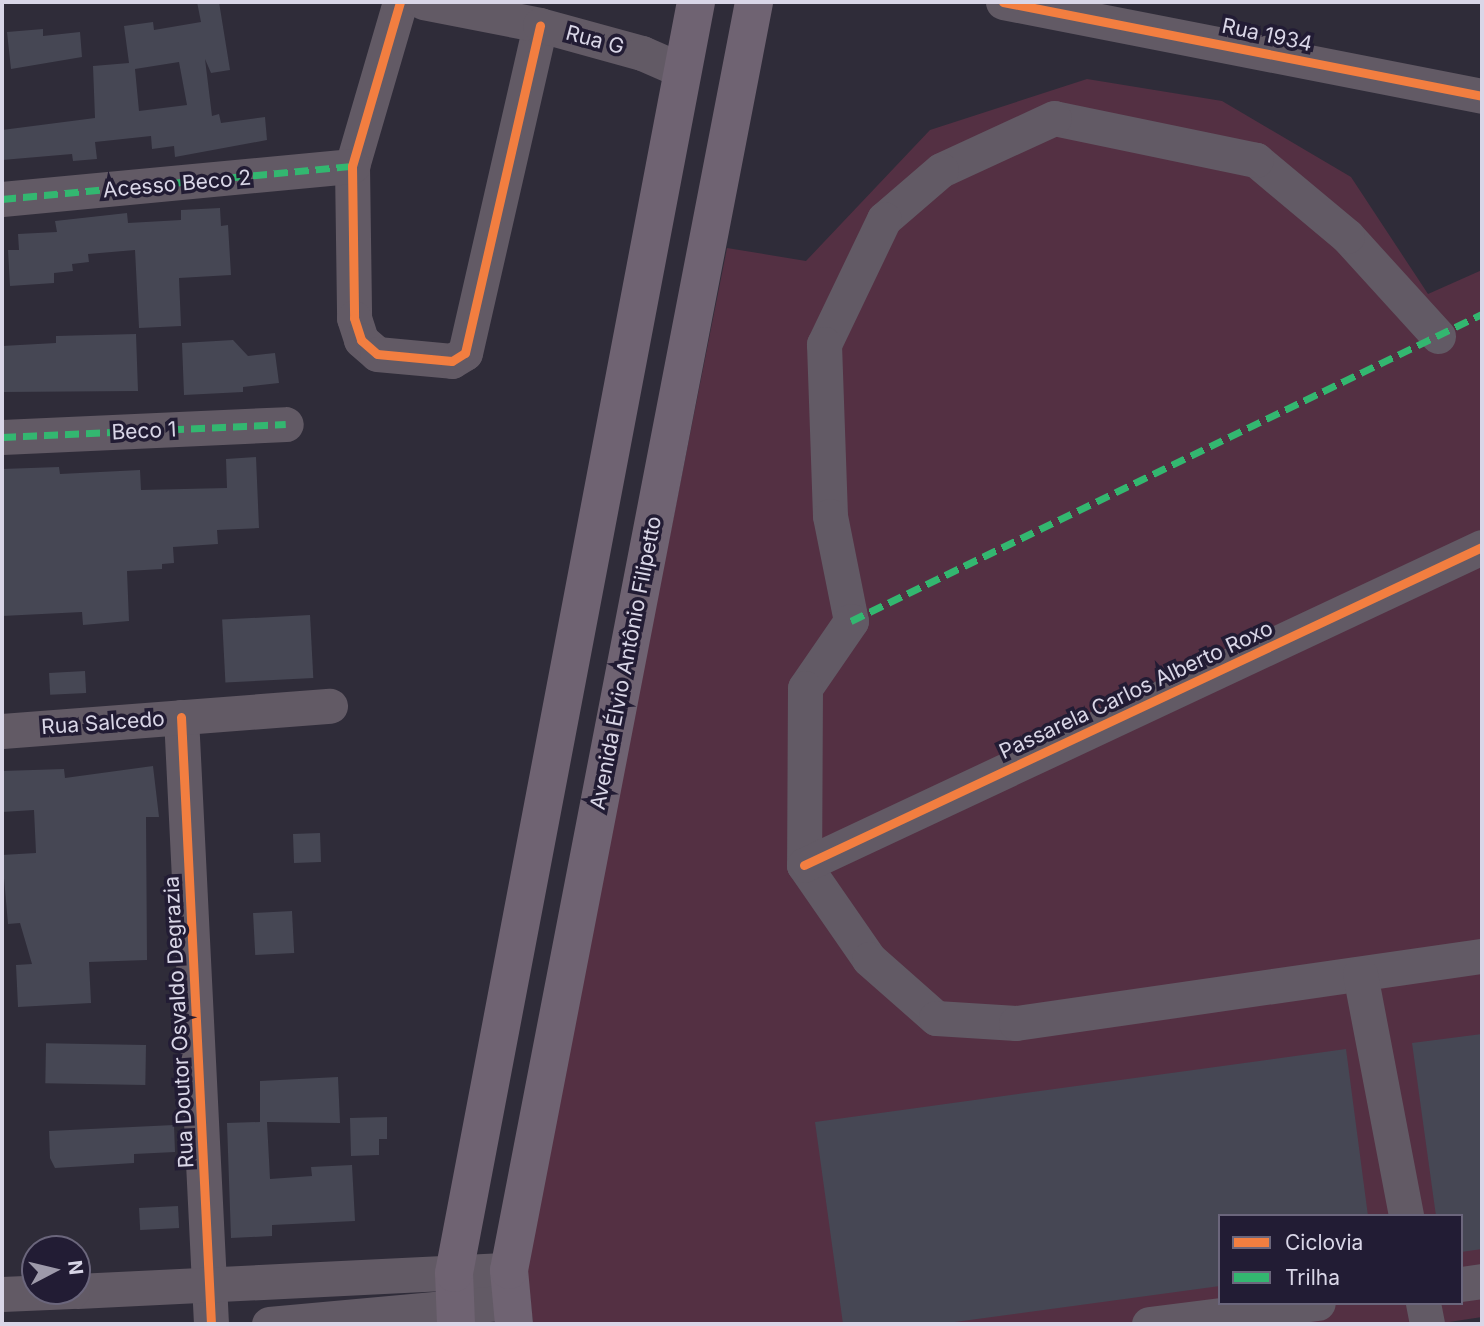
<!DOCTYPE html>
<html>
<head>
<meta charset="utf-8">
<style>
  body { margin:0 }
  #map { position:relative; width:1484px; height:1326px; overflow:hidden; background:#2f2c39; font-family:Inter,sans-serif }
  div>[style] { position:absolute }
  .green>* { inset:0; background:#543043 }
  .building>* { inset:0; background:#464754; transform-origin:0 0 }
  .minor>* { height:35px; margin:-17.5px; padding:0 17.5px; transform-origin:17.5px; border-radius:17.5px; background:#625a65 }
  .major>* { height:38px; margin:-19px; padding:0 19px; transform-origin:19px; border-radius:19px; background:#6f6372 }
  .quiet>* { height:7px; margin-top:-3.5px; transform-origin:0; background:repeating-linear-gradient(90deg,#33b770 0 14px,transparent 0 21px) }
  .cycleway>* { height:9px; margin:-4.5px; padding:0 4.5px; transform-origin:4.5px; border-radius:4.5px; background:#f27e40 }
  span { translate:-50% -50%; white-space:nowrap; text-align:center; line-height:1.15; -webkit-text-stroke:7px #221c34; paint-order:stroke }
  .street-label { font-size:21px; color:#d9d6e7 }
  .frame { position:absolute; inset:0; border:4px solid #d9d6e7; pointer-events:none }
  .legend { position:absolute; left:1218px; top:1214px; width:245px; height:91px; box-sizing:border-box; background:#221c34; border:2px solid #6b667c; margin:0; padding:9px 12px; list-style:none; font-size:21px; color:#d9d6e7 }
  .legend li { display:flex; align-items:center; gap:14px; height:35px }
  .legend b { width:35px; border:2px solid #6b667c }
  .north { position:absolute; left:21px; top:1235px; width:70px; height:70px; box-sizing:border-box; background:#221c34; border:2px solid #6b667c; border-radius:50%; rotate:83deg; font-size:19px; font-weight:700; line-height:28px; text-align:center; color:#d9d6e7 }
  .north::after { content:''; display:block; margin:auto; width:24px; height:32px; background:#9e9aaa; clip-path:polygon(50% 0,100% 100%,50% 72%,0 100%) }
</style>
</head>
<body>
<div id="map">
  <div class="green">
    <div style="clip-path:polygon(evenodd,1087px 79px,1222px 101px,1351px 177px,1428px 294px,1482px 270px,1482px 1317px,1436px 1324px,533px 1324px,526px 1259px,727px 248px,806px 261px,930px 130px,1087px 79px,1220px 1216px,1461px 1216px,1461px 1303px,1220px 1303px,1220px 1216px)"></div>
  </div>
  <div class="building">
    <div style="clip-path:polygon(evenodd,197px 2px,219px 2px,230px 70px,211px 73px,205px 59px,212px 116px,219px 114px,221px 123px,265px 117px,267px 140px,175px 157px,174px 146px,152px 149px,151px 136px,95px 142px,97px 159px,73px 161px,72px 154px,2px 160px,2px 130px,95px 118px,93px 66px,129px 63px,124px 26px,153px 22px,154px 30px,201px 22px,197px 2px,179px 62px,187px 105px,139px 111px,135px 69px,179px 62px)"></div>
    <div style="clip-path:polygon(43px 29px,43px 36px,80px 32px,82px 57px,11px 69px,7px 32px)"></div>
    <div style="clip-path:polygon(220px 208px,221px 226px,228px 225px,231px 275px,179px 278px,181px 326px,139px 328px,135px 250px,88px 254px,89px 262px,72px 264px,73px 271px,54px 273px,54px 283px,10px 286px,8px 250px,19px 250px,18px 234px,57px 232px,55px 221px,127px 213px,128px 223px,181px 220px,181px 210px)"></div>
    <div style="clip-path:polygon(136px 334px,138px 391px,2px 392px,2px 346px,56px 343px,56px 336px)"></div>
    <div style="clip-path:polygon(233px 340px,248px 356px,275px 353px,279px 383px,243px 387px,243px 392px,184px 395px,182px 343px)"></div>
    <div style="clip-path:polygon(256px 457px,259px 528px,217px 530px,218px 544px,173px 547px,174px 563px,162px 564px,162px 569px,127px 571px,129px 621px,83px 625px,82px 612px,2px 616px,2px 469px,59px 467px,60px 474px,140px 470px,141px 490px,227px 488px,226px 459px)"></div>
    <div style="left:310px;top:615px;width:63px;height:88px;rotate:87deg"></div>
    <div style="left:85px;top:671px;width:22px;height:36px;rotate:87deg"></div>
    <div style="clip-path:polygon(153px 766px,159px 817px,146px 817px,147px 960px,89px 962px,91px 1003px,18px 1007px,16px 965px,32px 964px,20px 923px,8px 924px,2px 855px,36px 853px,34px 810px,2px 812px,2px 771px,64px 769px,65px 778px)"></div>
    <div style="left:320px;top:833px;width:29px;height:27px;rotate:88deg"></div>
    <div style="left:292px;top:911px;width:42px;height:39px;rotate:87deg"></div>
    <div style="clip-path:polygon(1482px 1034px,1482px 1249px,1461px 1252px,1461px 1216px,1436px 1216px,1412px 1043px)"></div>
    <div style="left:146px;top:1045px;width:40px;height:100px;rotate:91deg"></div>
    <div style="clip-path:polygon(1346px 1049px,1368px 1216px,1220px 1216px,1220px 1286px,940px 1324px,843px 1324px,815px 1122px)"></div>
    <div style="clip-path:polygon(338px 1077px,340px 1123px,267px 1122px,270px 1179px,312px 1176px,311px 1167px,352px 1165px,355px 1221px,272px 1225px,272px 1236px,231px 1238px,227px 1123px,260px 1122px,260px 1081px)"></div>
    <div style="clip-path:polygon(387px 1117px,387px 1139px,379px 1139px,379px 1155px,351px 1156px,350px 1118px)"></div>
    <div style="clip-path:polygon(174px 1125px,175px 1152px,134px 1154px,134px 1163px,55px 1168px,50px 1158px,49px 1131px)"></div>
    <div style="left:178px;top:1206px;width:22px;height:39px;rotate:87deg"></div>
  </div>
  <div class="minor">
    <div style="left:400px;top:2px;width:171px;rotate:106.3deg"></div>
    <div style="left:352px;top:166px;width:152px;rotate:89.2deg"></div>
    <div style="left:354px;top:318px;width:23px;rotate:72deg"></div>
    <div style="left:361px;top:340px;width:21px;rotate:41deg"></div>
    <div style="left:377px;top:354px;width:75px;rotate:5.3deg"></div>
    <div style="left:452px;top:361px;width:15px;rotate:-32deg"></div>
    <div style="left:465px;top:353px;width:336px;rotate:-77.1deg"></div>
    <div style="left:423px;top:2px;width:119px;rotate:11.1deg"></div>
    <div style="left:540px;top:25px;width:106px;rotate:15.4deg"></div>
    <div style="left:642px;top:53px;width:45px;rotate:23.7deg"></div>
    <div style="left:1003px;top:2px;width:488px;rotate:11.1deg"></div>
    <div style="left:2px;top:199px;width:352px;rotate:-5.4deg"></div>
    <div style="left:1438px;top:336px;width:135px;rotate:-132.3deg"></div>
    <div style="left:1347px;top:236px;width:119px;rotate:-140.1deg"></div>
    <div style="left:1256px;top:160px;width:206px;rotate:-168.3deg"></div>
    <div style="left:1054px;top:118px;width:124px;rotate:155.3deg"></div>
    <div style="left:941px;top:170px;width:75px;rotate:139.3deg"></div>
    <div style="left:884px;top:219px;width:139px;rotate:115.6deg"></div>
    <div style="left:824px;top:344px;width:172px;rotate:88deg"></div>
    <div style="left:830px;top:516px;width:107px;rotate:78.7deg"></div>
    <div style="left:851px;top:621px;width:81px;rotate:124.5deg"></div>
    <div style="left:805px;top:688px;width:177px;rotate:90.3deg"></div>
    <div style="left:804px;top:865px;width:114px;rotate:55.3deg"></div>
    <div style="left:869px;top:959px;width:89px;rotate:41.4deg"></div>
    <div style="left:936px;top:1018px;width:80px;rotate:3.6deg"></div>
    <div style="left:1016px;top:1023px;width:471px;rotate:-8.2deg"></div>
    <div style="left:2px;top:437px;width:284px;rotate:-2.6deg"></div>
    <div style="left:181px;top:717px;width:608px;rotate:87.17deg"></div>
    <div style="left:2px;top:731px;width:329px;rotate:-4.4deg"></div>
    <div style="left:804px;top:865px;width:749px;rotate:-25.13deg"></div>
    <div style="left:1360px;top:974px;width:246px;rotate:79.2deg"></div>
    <div style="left:1461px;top:1284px;width:21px;rotate:-8deg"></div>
    <div style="left:77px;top:1291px;width:433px;rotate:-2.8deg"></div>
    <div style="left:2px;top:1294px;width:70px;rotate:-2.5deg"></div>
    <div style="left:1423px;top:1303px;width:21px;rotate:79deg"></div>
    <div style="left:269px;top:1324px;width:244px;rotate:-5.2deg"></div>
    <div style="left:1149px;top:1324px;width:170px;rotate:-7.1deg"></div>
  </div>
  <div class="major">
    <div style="left:456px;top:1324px;width:51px;rotate:-92.2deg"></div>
    <div style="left:454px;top:1273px;width:1294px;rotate:-79.22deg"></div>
    <div style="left:514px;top:1324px;width:54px;rotate:-95.3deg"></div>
    <div style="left:509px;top:1270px;width:1291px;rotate:-79.06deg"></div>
  </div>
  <div class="quiet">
    <div style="left:2px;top:199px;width:352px;rotate:-5.4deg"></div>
    <div style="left:2px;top:437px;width:284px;rotate:-2.6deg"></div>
    <div style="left:851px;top:621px;width:702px;rotate:-25.94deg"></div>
  </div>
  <div class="cycleway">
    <div style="left:400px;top:2px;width:171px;rotate:106.3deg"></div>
    <div style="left:352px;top:166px;width:152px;rotate:89.2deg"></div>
    <div style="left:354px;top:318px;width:23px;rotate:72deg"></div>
    <div style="left:361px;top:340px;width:21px;rotate:41deg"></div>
    <div style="left:377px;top:354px;width:75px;rotate:5.3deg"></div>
    <div style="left:452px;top:361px;width:15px;rotate:-32deg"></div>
    <div style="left:465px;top:353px;width:336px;rotate:-77.1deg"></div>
    <div style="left:1003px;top:2px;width:488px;rotate:11.1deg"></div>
    <div style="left:181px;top:717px;width:608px;rotate:87.17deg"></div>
    <div style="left:804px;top:865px;width:749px;rotate:-25.13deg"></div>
  </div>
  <div class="street-label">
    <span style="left:1267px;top:35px;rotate:12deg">Rua 1934</span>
    <span style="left:595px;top:40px;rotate:15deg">Rua G</span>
    <span style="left:177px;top:184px;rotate:-5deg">Acesso Beco 2</span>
    <span style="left:144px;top:431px;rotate:-3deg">Beco 1</span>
    <span style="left:626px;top:663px;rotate:-79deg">Avenida Élvio Antônio Filipetto</span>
    <span style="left:1136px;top:690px;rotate:-25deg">Passarela Carlos Alberto Roxo</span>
    <span style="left:103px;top:723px;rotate:-4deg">Rua Salcedo</span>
    <span style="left:179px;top:1022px;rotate:-93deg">Rua Doutor Osvaldo Degrazia</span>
  </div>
  <div class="frame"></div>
  <ul class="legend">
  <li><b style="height:9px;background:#f27e40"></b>Ciclovia</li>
  <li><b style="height:9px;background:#33b770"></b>Trilha</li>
  </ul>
  <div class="north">N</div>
</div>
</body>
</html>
